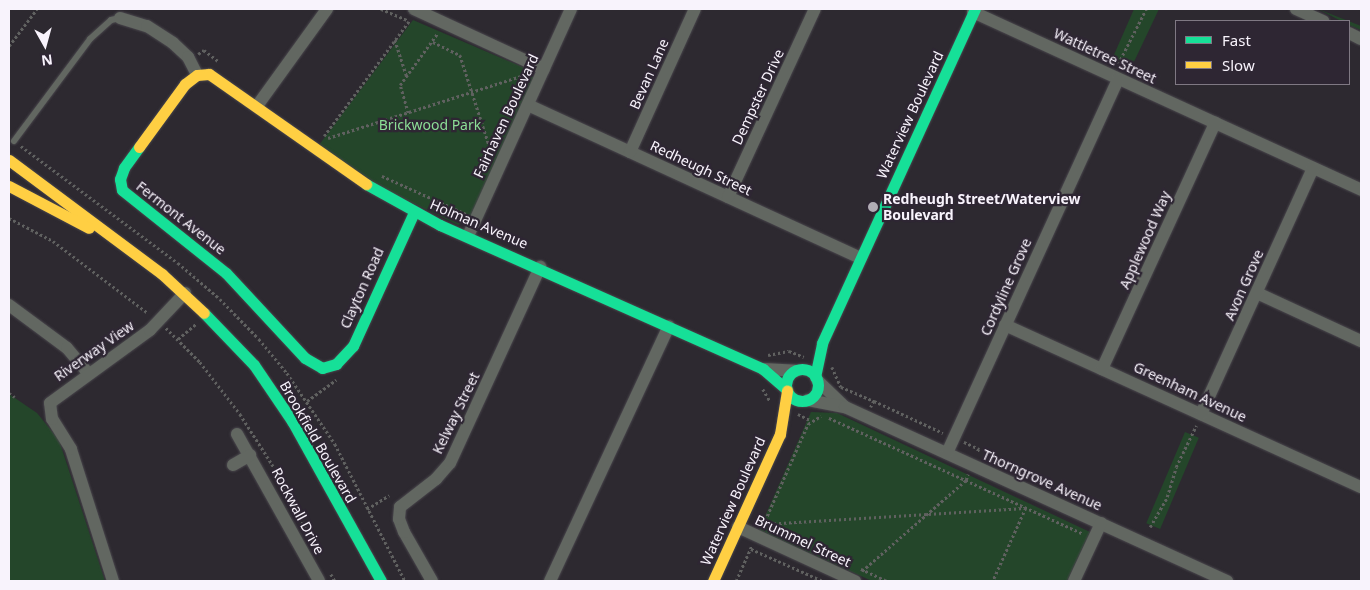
<!DOCTYPE html>
<html>
<head>
<meta charset="utf-8">
<style>
  body { margin:0 }
  #map { position:relative; width:1370px; height:590px; overflow:hidden; background:#2d2930; font-family:"Noto Sans",sans-serif }
  div>[style] { position:absolute }
  .green>* { inset:0; background:#24462a; transform-origin:0 0 }
  .path>* { height:2.5px; margin-top:-1.25px; transform-origin:0; background:repeating-linear-gradient(90deg,#606160 0 2.5px,transparent 0 5px) }
  .roads { filter:drop-shadow(0 0 1px #49464c) drop-shadow(0 0 1px #49464c) }
  .lane>* { height:6px; margin:-3px; padding:0 3px; transform-origin:3px; border-radius:3px; background:#626761 }
  .street>* { height:12px; margin:-6px; padding:0 6px; transform-origin:6px; border-radius:6px; background:#626761 }
  .fast>* { height:11px; margin:-5.5px; padding:0 5.5px; transform-origin:5.5px; border-radius:5.5px; background:#16e098 }
  .fast>.ring { margin:-5.5px; padding:0; box-sizing:content-box; background:none; border:11px solid #16e098; border-radius:50% }
  .slow>* { height:11px; margin:-5.5px; padding:0 5.5px; transform-origin:5.5px; border-radius:5.5px; background:#ffcf43 }
  .dots>* { width:14px; height:14px; translate:-50% -50%; box-sizing:border-box; border:2px solid #2e2633; border-radius:50% }
  span { translate:-50% -50%; white-space:nowrap; text-align:center; line-height:1.15; -webkit-text-stroke:4.5px #2e2633; paint-order:stroke }
  .street-label { font-size:14px; color:#f8f3fc }
  .park-label { font-size:14px; color:#8cde96 }
  .poi-label { font-size:14px; color:#f8f3fc; font-weight:700 }
  .left { translate:0 -50%; text-align:left }
  .frame { position:absolute; inset:0; border:10px solid #f8f3fc; pointer-events:none }
  .legend { position:absolute; left:1175px; top:20px; width:175px; height:65px; box-sizing:border-box; background:#2e2633; border:1px solid #7f7883; margin:0; padding:6px 9px; list-style:none; font-size:15px; color:#f8f3fc }
  .legend li { display:flex; align-items:center; gap:10px; height:25px }
  .legend b { width:25px; border:1px solid #7f7883 }
  .north { position:absolute; left:20px; top:20px; width:50px; height:50px; -webkit-text-stroke:4px #2e2633; paint-order:stroke; rotate:173deg; font-size:14px; font-weight:700; line-height:20px; text-align:center; color:#f8f3fc }
  .north::after { content:''; display:block; margin:auto; width:18px; height:22px; background:#f8f3fc; clip-path:polygon(50% 0,100% 100%,50% 72%,0 100%) }
</style>
</head>
<body>
<div id="map">
  <div class="green">
    <div style="clip-path:polygon(1134px 9px,1159px 9px,1132px 66px,1113px 57px)"></div>
    <div style="clip-path:polygon(1318px 9px,1361px 26px,1361px 30px,1349px 25px,1349px 21px,1341px 21px)"></div>
    <div style="clip-path:polygon(413px 20px,527px 69px,535px 80px,471px 220px,458px 225px,382px 188px,319px 145px)"></div>
    <div style="clip-path:polygon(9px 394px,37px 413px,59px 440px,105px 581px,9px 581px)"></div>
    <div style="clip-path:polygon(811px 412px,837px 413px,1090px 532px,1067px 581px,872px 581px,759px 530px)"></div>
    <div style="left:1185px;top:432px;width:15px;height:99px;rotate:23deg"></div>
  </div>
  <div class="path">
    <div style="left:381px;top:9px;width:30px;rotate:23deg"></div>
    <div style="left:395px;top:40px;width:38px;rotate:72deg"></div>
    <div style="left:433px;top:42px;width:30px;rotate:26deg"></div>
    <div style="left:460px;top:55px;width:98px;rotate:72.1deg"></div>
    <div style="left:9px;top:46px;width:46px;rotate:-52.9deg"></div>
    <div style="left:198px;top:54px;width:7px;rotate:-34deg"></div>
    <div style="left:204px;top:50px;width:18px;rotate:38deg"></div>
    <div style="left:1118px;top:64px;width:62px;rotate:-63deg"></div>
    <div style="left:408px;top:113px;width:29px;rotate:-106deg"></div>
    <div style="left:400px;top:85px;width:63px;rotate:-54deg"></div>
    <div style="left:324px;top:136px;width:143px;rotate:-53.5deg"></div>
    <div style="left:328px;top:138px;width:206px;rotate:-17.8deg"></div>
    <div style="left:21px;top:146px;width:196px;rotate:36.7deg"></div>
    <div style="left:178px;top:263px;width:55px;rotate:40.6deg"></div>
    <div style="left:220px;top:299px;width:56px;rotate:45.7deg"></div>
    <div style="left:259px;top:339px;width:44px;rotate:50.5deg"></div>
    <div style="left:287px;top:373px;width:86px;rotate:55.9deg"></div>
    <div style="left:335px;top:444px;width:154px;rotate:62.9deg"></div>
    <div style="left:382px;top:176px;width:92px;rotate:24.3deg"></div>
    <div style="left:9px;top:218px;width:50px;rotate:27.6deg"></div>
    <div style="left:53px;top:241px;width:119px;rotate:37.2deg"></div>
    <div style="left:166px;top:328px;width:48px;rotate:45deg"></div>
    <div style="left:200px;top:362px;width:66px;rotate:52.4deg"></div>
    <div style="left:240px;top:414px;width:59px;rotate:57.4deg"></div>
    <div style="left:272px;top:464px;width:89px;rotate:62.6deg"></div>
    <div style="left:178px;top:339px;width:23px;rotate:-40deg"></div>
    <div style="left:768px;top:355px;width:21px;rotate:-11deg"></div>
    <div style="left:789px;top:351px;width:16px;rotate:22deg"></div>
    <div style="left:832px;top:367px;width:22px;rotate:66deg"></div>
    <div style="left:841px;top:387px;width:36px;rotate:23deg"></div>
    <div style="left:874px;top:401px;width:7px;rotate:117deg"></div>
    <div style="left:763px;top:389px;width:14px;rotate:60deg"></div>
    <div style="left:9px;top:393px;width:7px;rotate:34deg"></div>
    <div style="left:307px;top:401px;width:36px;rotate:-36deg"></div>
    <div style="left:874px;top:401px;width:76px;rotate:24.9deg"></div>
    <div style="left:798px;top:414px;width:13px;rotate:27deg"></div>
    <div style="left:829px;top:418px;width:279px;rotate:24.5deg"></div>
    <div style="left:964px;top:442px;width:17px;rotate:25deg"></div>
    <div style="left:979px;top:449px;width:4px;rotate:117deg"></div>
    <div style="left:367px;top:509px;width:26px;rotate:-32deg"></div>
    <div style="left:764px;top:524px;width:262px;rotate:-3.5deg"></div>
    <div style="left:1026px;top:508px;width:80px;rotate:114.3deg"></div>
    <div style="left:763px;top:525px;width:111px;rotate:-66deg"></div>
    <div style="left:808px;top:424px;width:15px;rotate:-32deg"></div>
    <div style="left:1150px;top:527px;width:34px;rotate:-60deg"></div>
    <div style="left:1167px;top:497px;width:31px;rotate:-73deg"></div>
    <div style="left:1176px;top:467px;width:46px;rotate:-64deg"></div>
    <div style="left:751px;top:549px;width:79px;rotate:24deg"></div>
    <div style="left:861px;top:569px;width:29px;rotate:25deg"></div>
    <div style="left:862px;top:571px;width:138px;rotate:-41.2deg"></div>
    <div style="left:966px;top:480px;width:6px;rotate:-72deg"></div>
    <div style="left:331px;top:574px;width:8px;rotate:60deg"></div>
    <div style="left:736px;top:581px;width:39px;rotate:-66deg"></div>
  </div>
  <div class="roads">
    <div class="lane">
      <div style="left:14px;top:141px;width:127px;rotate:-53.3deg"></div>
      <div style="left:90px;top:39px;width:28px;rotate:-42deg"></div>
      <div style="left:111px;top:20px;width:9px;rotate:-13deg"></div>
    </div>
    <div class="street">
      <div style="left:414px;top:9px;width:143px;rotate:24.8deg"></div>
      <div style="left:1296px;top:9px;width:30px;rotate:24deg"></div>
      <div style="left:973px;top:12px;width:427px;rotate:24.6deg"></div>
      <div style="left:120px;top:18px;width:28px;rotate:17deg"></div>
      <div style="left:147px;top:26px;width:31px;rotate:33deg"></div>
      <div style="left:173px;top:43px;width:21px;rotate:43deg"></div>
      <div style="left:188px;top:57px;width:20px;rotate:63deg"></div>
      <div style="left:1349px;top:33px;width:13px;rotate:27deg"></div>
      <div style="left:528px;top:105px;width:366px;rotate:24.7deg"></div>
      <div style="left:257px;top:106px;width:120px;rotate:-54.2deg"></div>
      <div style="left:630px;top:152px;width:157px;rotate:-65.6deg"></div>
      <div style="left:728px;top:197px;width:207px;rotate:-65.2deg"></div>
      <div style="left:468px;top:236px;width:249px;rotate:-65.6deg"></div>
      <div style="left:1257px;top:293px;width:115px;rotate:24.8deg"></div>
      <div style="left:9px;top:305px;width:72px;rotate:36.6deg"></div>
      <div style="left:67px;top:348px;width:31px;rotate:50deg"></div>
      <div style="left:1005px;top:325px;width:391px;rotate:24.5deg"></div>
      <div style="left:763px;top:369px;width:33px;rotate:3deg"></div>
      <div style="left:1102px;top:369px;width:271px;rotate:-65.3deg"></div>
      <div style="left:817px;top:380px;width:39px;rotate:44deg"></div>
      <div style="left:808px;top:400px;width:38px;rotate:11deg"></div>
      <div style="left:845px;top:407px;width:420px;rotate:24.5deg"></div>
      <div style="left:1201px;top:414px;width:270px;rotate:-65.5deg"></div>
      <div style="left:237px;top:434px;width:168px;rotate:60.8deg"></div>
      <div style="left:947px;top:453px;width:411px;rotate:-65.4deg"></div>
      <div style="left:233px;top:465px;width:20px;rotate:-30deg"></div>
      <div style="left:738px;top:527px;width:129px;rotate:24.8deg"></div>
      <div style="left:113px;top:581px;width:139px;rotate:-107.7deg"></div>
      <div style="left:71px;top:449px;width:36px;rotate:-122deg"></div>
      <div style="left:52px;top:419px;width:16px;rotate:-97deg"></div>
      <div style="left:50px;top:403px;width:124px;rotate:-36.1deg"></div>
      <div style="left:150px;top:330px;width:51px;rotate:-46.6deg"></div>
      <div style="left:432px;top:581px;width:56px;rotate:-119.7deg"></div>
      <div style="left:404px;top:532px;width:14px;rotate:-111deg"></div>
      <div style="left:399px;top:519px;width:12px;rotate:-85deg"></div>
      <div style="left:400px;top:507px;width:46px;rotate:-37.9deg"></div>
      <div style="left:436px;top:479px;width:21px;rotate:-49deg"></div>
      <div style="left:450px;top:463px;width:216px;rotate:-65.3deg"></div>
      <div style="left:550px;top:581px;width:281px;rotate:-65deg"></div>
      <div style="left:1074px;top:581px;width:64px;rotate:-65deg"></div>
    </div>
    <div class="fast">
      <div style="left:139px;top:147px;width:26px;rotate:126deg"></div>
      <div style="left:124px;top:168px;width:12px;rotate:110deg"></div>
      <div style="left:120px;top:179px;width:11px;rotate:80deg"></div>
      <div style="left:122px;top:190px;width:133px;rotate:38.6deg"></div>
      <div style="left:226px;top:273px;width:116px;rotate:47.1deg"></div>
      <div style="left:305px;top:358px;width:20px;rotate:30deg"></div>
      <div style="left:322px;top:368px;width:15px;rotate:-16deg"></div>
      <div style="left:336px;top:364px;width:25px;rotate:-47deg"></div>
      <div style="left:353px;top:346px;width:147px;rotate:-65.5deg"></div>
      <div style="left:366px;top:184px;width:85px;rotate:29deg"></div>
      <div style="left:440px;top:225px;width:354px;rotate:24deg"></div>
      <div style="left:763px;top:369px;width:30px;rotate:41deg"></div>
      <div style="left:204px;top:313px;width:72px;rotate:46.1deg"></div>
      <div style="left:254px;top:365px;width:68px;rotate:55.8deg"></div>
      <div style="left:292px;top:421px;width:183px;rotate:60.9deg"></div>
      <div class="ring" style="left:786px;top:369px;width:21px;height:21px"></div>
      <div style="left:815px;top:377px;width:35px;rotate:-78deg"></div>
      <div style="left:822px;top:343px;width:367px;rotate:-65.4deg"></div>
    </div>
    <div class="slow">
      <div style="left:139px;top:147px;width:78px;rotate:-53.9deg"></div>
      <div style="left:185px;top:84px;width:15px;rotate:-37deg"></div>
      <div style="left:197px;top:75px;width:12px;rotate:-5deg"></div>
      <div style="left:209px;top:74px;width:192px;rotate:35deg"></div>
      <div style="left:9px;top:160px;width:191px;rotate:36.7deg"></div>
      <div style="left:162px;top:274px;width:57px;rotate:42.9deg"></div>
      <div style="left:9px;top:186px;width:90px;rotate:27.7deg"></div>
      <div style="left:713px;top:581px;width:162px;rotate:-65.5deg"></div>
      <div style="left:780px;top:434px;width:44px;rotate:-80.8deg"></div>
    </div>
  </div>
  <div class="dots">
    <div style="left:873px;top:207px;background:#b1acb5"></div>
  </div>
  <div class="street-label">
    <span style="left:1105px;top:56px;rotate:25deg">Wattletree Street</span>
    <span style="left:649px;top:74px;rotate:-66deg">Bevan Lane</span>
    <span style="left:758px;top:97px;rotate:-65deg">Dempster Drive</span>
    <span style="left:910px;top:115px;rotate:-65deg">Waterview Boulevard</span>
    <span style="left:506px;top:116px;rotate:-65deg">Fairhaven Boulevard</span>
    <span style="left:701px;top:168px;rotate:25deg">Redheugh Street</span>
    <span style="left:181px;top:218px;rotate:38deg">Fermont Avenue</span>
    <span style="left:479px;top:224px;rotate:23deg">Holman Avenue</span>
    <span style="left:1145px;top:240px;rotate:-66deg">Applewood Way</span>
    <span style="left:1244px;top:285px;rotate:-66deg">Avon Grove</span>
    <span style="left:1006px;top:287px;rotate:-66deg">Cordyline Grove</span>
    <span style="left:362px;top:288px;rotate:-66deg">Clayton Road</span>
    <span style="left:94px;top:351px;rotate:-35deg">Riverway View</span>
    <span style="left:1190px;top:392px;rotate:25deg">Greenham Avenue</span>
    <span style="left:456px;top:413px;rotate:-64deg">Kelway Street</span>
    <span style="left:318px;top:442px;rotate:60deg">Brookfield Boulevard</span>
    <span style="left:1042px;top:480px;rotate:24deg">Thorngrove Avenue</span>
    <span style="left:733px;top:501px;rotate:-66deg">Waterview Boulevard</span>
    <span style="left:298px;top:511px;rotate:62deg">Rockwall Drive</span>
    <span style="left:803px;top:541px;rotate:25deg">Brummel Street</span>
  </div>
  <div class="park-label">
    <span style="left:430px;top:125px">Brickwood Park</span>
  </div>
  <div class="poi-label">
    <span class="left" style="left:883px;top:207px">Redheugh Street/Waterview<br>Boulevard</span>
  </div>
  <div class="frame"></div>
  <ul class="legend">
  <li><b style="height:6px;background:#16e098"></b>Fast</li>
  <li><b style="height:6px;background:#ffcf43"></b>Slow</li>
  </ul>
  <div class="north">N</div>
</div>
</body>
</html>
